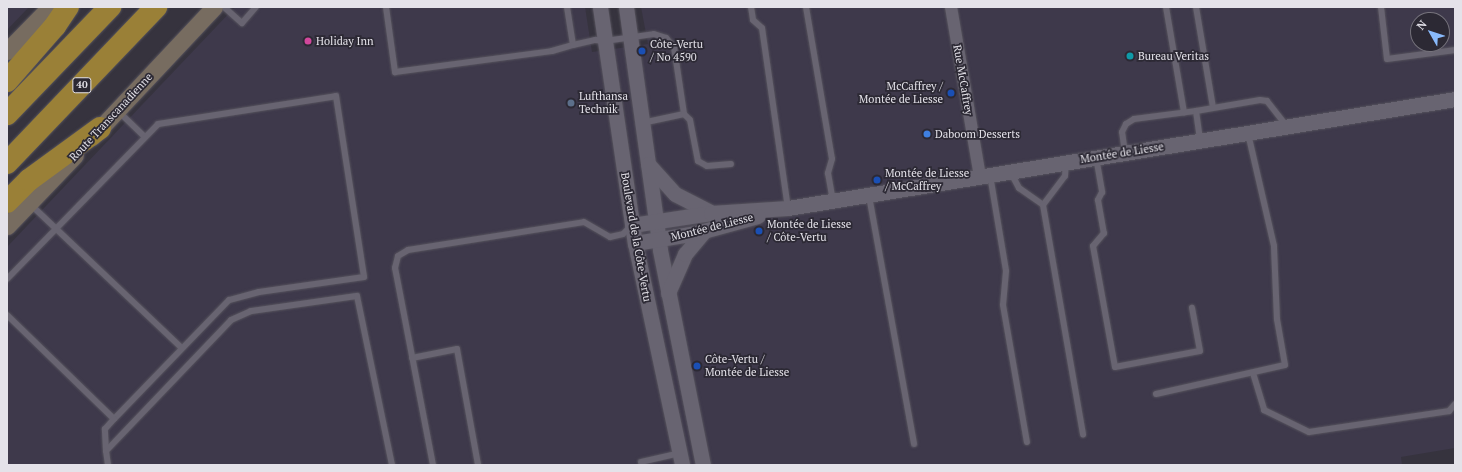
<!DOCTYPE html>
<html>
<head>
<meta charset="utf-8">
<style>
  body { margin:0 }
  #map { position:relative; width:1462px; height:472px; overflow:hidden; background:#36333e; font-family:"PT Serif",serif }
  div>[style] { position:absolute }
  .built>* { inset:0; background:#3e394b }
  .roads { filter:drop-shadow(0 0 1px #55525c) drop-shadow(0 0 1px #55525c) }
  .service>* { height:6px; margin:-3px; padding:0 3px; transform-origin:3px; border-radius:3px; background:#686471 }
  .minor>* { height:12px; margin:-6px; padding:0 6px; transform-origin:6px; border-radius:6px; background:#686471 }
  .tertiary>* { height:15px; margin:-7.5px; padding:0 7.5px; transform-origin:7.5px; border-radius:7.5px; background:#686471 }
  .secondary>* { height:17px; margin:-8.5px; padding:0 8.5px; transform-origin:8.5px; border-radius:8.5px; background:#776c60 }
  .motorway>* { height:22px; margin:-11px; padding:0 11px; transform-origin:11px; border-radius:11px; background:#9a8037 }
  .dots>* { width:11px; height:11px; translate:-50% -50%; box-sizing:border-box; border:2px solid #2c2934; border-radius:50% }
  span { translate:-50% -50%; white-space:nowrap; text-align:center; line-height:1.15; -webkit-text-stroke:3.5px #2c2934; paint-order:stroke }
  .shield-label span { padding:1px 3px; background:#2c2934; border:1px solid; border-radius:3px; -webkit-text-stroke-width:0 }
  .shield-label { font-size:10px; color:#e4e2e9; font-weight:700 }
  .poi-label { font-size:11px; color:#e4e2e9 }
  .left { translate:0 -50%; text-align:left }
  .right { translate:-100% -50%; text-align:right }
  .street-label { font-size:11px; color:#e4e2e9 }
  .frame { position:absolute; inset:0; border:8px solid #e4e2e9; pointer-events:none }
  .north { position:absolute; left:1410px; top:12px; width:40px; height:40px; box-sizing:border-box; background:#2c2934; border:1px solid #76737c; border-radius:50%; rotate:309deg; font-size:11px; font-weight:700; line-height:16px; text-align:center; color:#e4e2e9 }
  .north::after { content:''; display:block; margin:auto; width:14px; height:18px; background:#89bafc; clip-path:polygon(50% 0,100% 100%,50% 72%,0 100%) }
</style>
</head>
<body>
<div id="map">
  <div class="built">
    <div style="clip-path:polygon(7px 7px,29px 7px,7px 30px)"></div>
    <div style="clip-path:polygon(evenodd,235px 7px,585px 7px,592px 52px,648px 44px,641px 7px,1455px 7px,1455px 448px,1401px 457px,1402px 465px,7px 465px,7px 247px,235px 7px,1418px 20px,1442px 20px,1442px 44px,1418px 44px,1418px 20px)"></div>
  </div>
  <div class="roads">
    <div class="service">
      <div style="left:224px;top:7px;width:24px;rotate:42deg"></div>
      <div style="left:242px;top:23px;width:21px;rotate:-49deg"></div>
      <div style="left:386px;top:7px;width:66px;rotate:82.1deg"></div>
      <div style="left:395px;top:72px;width:158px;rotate:-7.6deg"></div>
      <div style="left:552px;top:51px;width:22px;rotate:-16deg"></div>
      <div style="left:567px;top:7px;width:38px;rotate:81deg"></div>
      <div style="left:573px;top:45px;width:23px;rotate:-13deg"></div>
      <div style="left:595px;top:40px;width:10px;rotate:6deg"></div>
      <div style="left:605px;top:41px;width:49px;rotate:-8.1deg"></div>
      <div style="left:654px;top:34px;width:13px;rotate:18deg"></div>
      <div style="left:666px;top:38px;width:12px;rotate:48deg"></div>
      <div style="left:674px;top:47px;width:68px;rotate:81.5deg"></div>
      <div style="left:684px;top:114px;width:43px;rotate:167.9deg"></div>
      <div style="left:751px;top:7px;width:13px;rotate:81deg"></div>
      <div style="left:753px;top:20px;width:12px;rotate:42deg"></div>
      <div style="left:762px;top:28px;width:182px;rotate:81.8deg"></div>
      <div style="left:806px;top:7px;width:154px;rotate:80.3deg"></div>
      <div style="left:832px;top:159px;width:15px;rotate:106deg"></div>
      <div style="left:828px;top:173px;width:27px;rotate:80deg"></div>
      <div style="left:1166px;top:7px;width:107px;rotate:80.3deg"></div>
      <div style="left:1196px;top:7px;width:102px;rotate:80.4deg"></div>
      <div style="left:1381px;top:7px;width:52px;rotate:83.4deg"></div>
      <div style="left:1387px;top:59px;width:69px;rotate:-7.5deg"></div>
      <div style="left:118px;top:111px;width:36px;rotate:44deg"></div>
      <div style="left:1196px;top:111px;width:65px;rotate:-9.8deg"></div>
      <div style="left:1260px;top:100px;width:7px;rotate:8deg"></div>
      <div style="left:1267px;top:101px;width:31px;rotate:52deg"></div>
      <div style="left:684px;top:114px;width:8px;rotate:45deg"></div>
      <div style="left:690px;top:120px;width:42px;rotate:79deg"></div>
      <div style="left:698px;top:161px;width:10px;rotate:29deg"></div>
      <div style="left:707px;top:166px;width:24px;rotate:-5deg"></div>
      <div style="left:1125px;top:153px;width:21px;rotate:-98deg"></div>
      <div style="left:1122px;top:132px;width:9px;rotate:-63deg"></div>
      <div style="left:1126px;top:124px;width:9px;rotate:-32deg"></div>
      <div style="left:1134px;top:119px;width:63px;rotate:-7.4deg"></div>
      <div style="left:1196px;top:111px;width:29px;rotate:82deg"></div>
      <div style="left:1096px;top:157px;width:36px;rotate:80deg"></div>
      <div style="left:1102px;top:192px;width:9px;rotate:117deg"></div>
      <div style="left:1098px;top:200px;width:34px;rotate:80deg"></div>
      <div style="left:1104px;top:233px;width:17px;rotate:130deg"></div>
      <div style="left:1093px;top:246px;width:123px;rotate:79.7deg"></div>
      <div style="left:1115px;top:367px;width:86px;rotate:-10.7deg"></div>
      <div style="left:1200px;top:351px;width:44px;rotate:-100.5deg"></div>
      <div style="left:1011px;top:173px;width:17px;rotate:62deg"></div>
      <div style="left:1019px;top:188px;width:29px;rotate:35deg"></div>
      <div style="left:1043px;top:205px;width:36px;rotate:-53deg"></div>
      <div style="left:1065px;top:176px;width:13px;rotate:-86deg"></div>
      <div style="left:990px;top:175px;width:97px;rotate:80.5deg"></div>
      <div style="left:1006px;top:271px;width:34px;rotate:95deg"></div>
      <div style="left:1003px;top:305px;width:139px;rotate:80.1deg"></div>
      <div style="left:869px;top:196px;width:252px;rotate:79.7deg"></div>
      <div style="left:30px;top:204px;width:209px;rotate:43.5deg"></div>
      <div style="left:1043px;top:205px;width:233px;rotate:80.1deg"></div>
      <div style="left:7px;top:279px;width:216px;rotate:-45.7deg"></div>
      <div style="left:158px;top:124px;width:180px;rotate:-8.9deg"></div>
      <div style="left:336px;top:96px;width:183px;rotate:81.2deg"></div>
      <div style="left:364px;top:277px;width:106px;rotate:171.9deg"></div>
      <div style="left:259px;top:292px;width:31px;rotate:165deg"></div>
      <div style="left:229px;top:300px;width:165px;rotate:134deg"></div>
      <div style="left:114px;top:419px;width:149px;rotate:-135.8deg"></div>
      <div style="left:412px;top:358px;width:46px;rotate:-11.3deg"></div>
      <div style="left:457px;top:349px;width:118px;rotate:79.7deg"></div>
      <div style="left:1253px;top:373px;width:39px;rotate:73deg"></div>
      <div style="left:1264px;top:410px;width:50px;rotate:26.1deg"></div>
      <div style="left:1309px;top:432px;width:142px;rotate:-8.5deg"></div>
      <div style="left:1449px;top:411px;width:9px;rotate:-49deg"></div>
      <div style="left:1156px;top:394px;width:132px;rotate:-12.7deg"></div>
      <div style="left:1285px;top:365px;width:47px;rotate:-99.9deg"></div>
      <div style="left:1277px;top:319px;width:73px;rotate:-92.4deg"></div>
      <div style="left:1274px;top:246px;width:116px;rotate:-103deg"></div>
      <div style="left:106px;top:451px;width:22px;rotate:-93deg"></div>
      <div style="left:105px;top:429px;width:13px;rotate:-48deg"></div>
      <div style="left:641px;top:462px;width:39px;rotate:-13deg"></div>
      <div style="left:108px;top:465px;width:14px;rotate:-98deg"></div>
      <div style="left:106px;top:451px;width:181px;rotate:-46.3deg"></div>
      <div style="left:231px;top:320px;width:22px;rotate:-24deg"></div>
      <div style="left:251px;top:311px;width:107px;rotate:-8.1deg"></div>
      <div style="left:357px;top:296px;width:173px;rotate:78.3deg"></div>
      <div style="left:433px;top:465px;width:201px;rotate:-100.9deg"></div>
      <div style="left:395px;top:268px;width:12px;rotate:-76deg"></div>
      <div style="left:398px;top:256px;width:12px;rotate:-31deg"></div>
      <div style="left:408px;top:250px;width:178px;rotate:-9deg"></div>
      <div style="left:584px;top:222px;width:30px;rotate:30deg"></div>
      <div style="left:610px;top:237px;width:13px;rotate:-13deg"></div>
      <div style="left:623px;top:234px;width:11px;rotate:-45deg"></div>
    </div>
    <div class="minor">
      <div style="left:951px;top:7px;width:171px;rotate:80.3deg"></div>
    </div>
    <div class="tertiary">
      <div style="left:600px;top:7px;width:239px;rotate:81.6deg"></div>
      <div style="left:635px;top:243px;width:227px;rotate:78deg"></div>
      <div style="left:626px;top:7px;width:245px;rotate:82deg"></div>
      <div style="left:660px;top:250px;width:219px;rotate:78.7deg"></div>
      <div style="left:648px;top:164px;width:40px;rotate:48deg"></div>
      <div style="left:675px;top:194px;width:39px;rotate:27deg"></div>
      <div style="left:632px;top:225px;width:80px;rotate:-8.6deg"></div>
      <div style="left:711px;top:213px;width:77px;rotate:-3.7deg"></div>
      <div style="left:788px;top:208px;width:676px;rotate:-9.28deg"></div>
      <div style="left:635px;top:243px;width:62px;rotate:-9.3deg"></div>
      <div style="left:696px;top:233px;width:64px;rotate:-15.3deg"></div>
      <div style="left:668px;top:293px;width:43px;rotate:-66.4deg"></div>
      <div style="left:685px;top:254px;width:30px;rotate:-50deg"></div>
    </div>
    <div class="secondary">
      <div style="left:7px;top:51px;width:62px;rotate:-45.7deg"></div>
      <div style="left:92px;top:137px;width:178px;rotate:-46.8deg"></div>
      <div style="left:7px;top:226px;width:98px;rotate:-46.2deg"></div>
    </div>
    <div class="motorway">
      <div style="left:7px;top:81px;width:73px;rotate:-48.9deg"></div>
      <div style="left:55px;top:26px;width:23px;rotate:-56deg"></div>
      <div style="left:7px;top:114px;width:149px;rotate:-46.1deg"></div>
      <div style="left:7px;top:163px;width:216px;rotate:-46.3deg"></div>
      <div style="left:7px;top:202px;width:31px;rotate:-45deg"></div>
      <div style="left:29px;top:180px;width:88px;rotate:-36.2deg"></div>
    </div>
  </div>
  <div class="dots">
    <div style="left:308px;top:41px;background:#d1479c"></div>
    <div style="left:642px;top:51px;background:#1a4fb4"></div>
    <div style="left:1130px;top:56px;background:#0f9aa8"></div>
    <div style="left:951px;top:93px;background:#1a4fb4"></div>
    <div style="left:571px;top:103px;background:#5c6f8a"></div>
    <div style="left:927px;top:134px;background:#3f7fe0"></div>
    <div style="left:877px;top:180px;background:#1a4fb4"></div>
    <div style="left:759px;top:231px;background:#1a4fb4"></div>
    <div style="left:697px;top:366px;background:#1a4fb4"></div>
  </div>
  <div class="shield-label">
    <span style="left:82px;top:85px">40</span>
  </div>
  <div class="poi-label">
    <span class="left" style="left:316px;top:41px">Holiday Inn</span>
    <span class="left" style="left:650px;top:51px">Côte-Vertu<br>/ No 4590</span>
    <span class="left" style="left:1138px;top:56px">Bureau Veritas</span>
    <span class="right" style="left:943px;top:93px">McCaffrey /<br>Montée de Liesse</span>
    <span class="left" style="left:579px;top:103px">Lufthansa<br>Technik</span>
    <span class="left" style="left:935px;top:134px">Daboom Desserts</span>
    <span class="left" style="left:885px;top:180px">Montée de Liesse<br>/ McCaffrey</span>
    <span class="left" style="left:767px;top:231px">Montée de Liesse<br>/ Côte-Vertu</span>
    <span class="left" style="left:705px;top:366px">Côte-Vertu /<br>Montée de Liesse</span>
  </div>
  <div class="street-label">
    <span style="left:963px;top:80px;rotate:80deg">Rue McCaffrey</span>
    <span style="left:111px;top:117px;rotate:-47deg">Route Transcanadienne</span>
    <span style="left:1122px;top:153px;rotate:-9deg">Montée de Liesse</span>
    <span style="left:712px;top:227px;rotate:-14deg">Montée de Liesse</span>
    <span style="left:636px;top:237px;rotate:80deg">Boulevard de la Côte-Vertu</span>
  </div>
  <div class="frame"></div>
  <div class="north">N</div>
</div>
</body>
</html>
